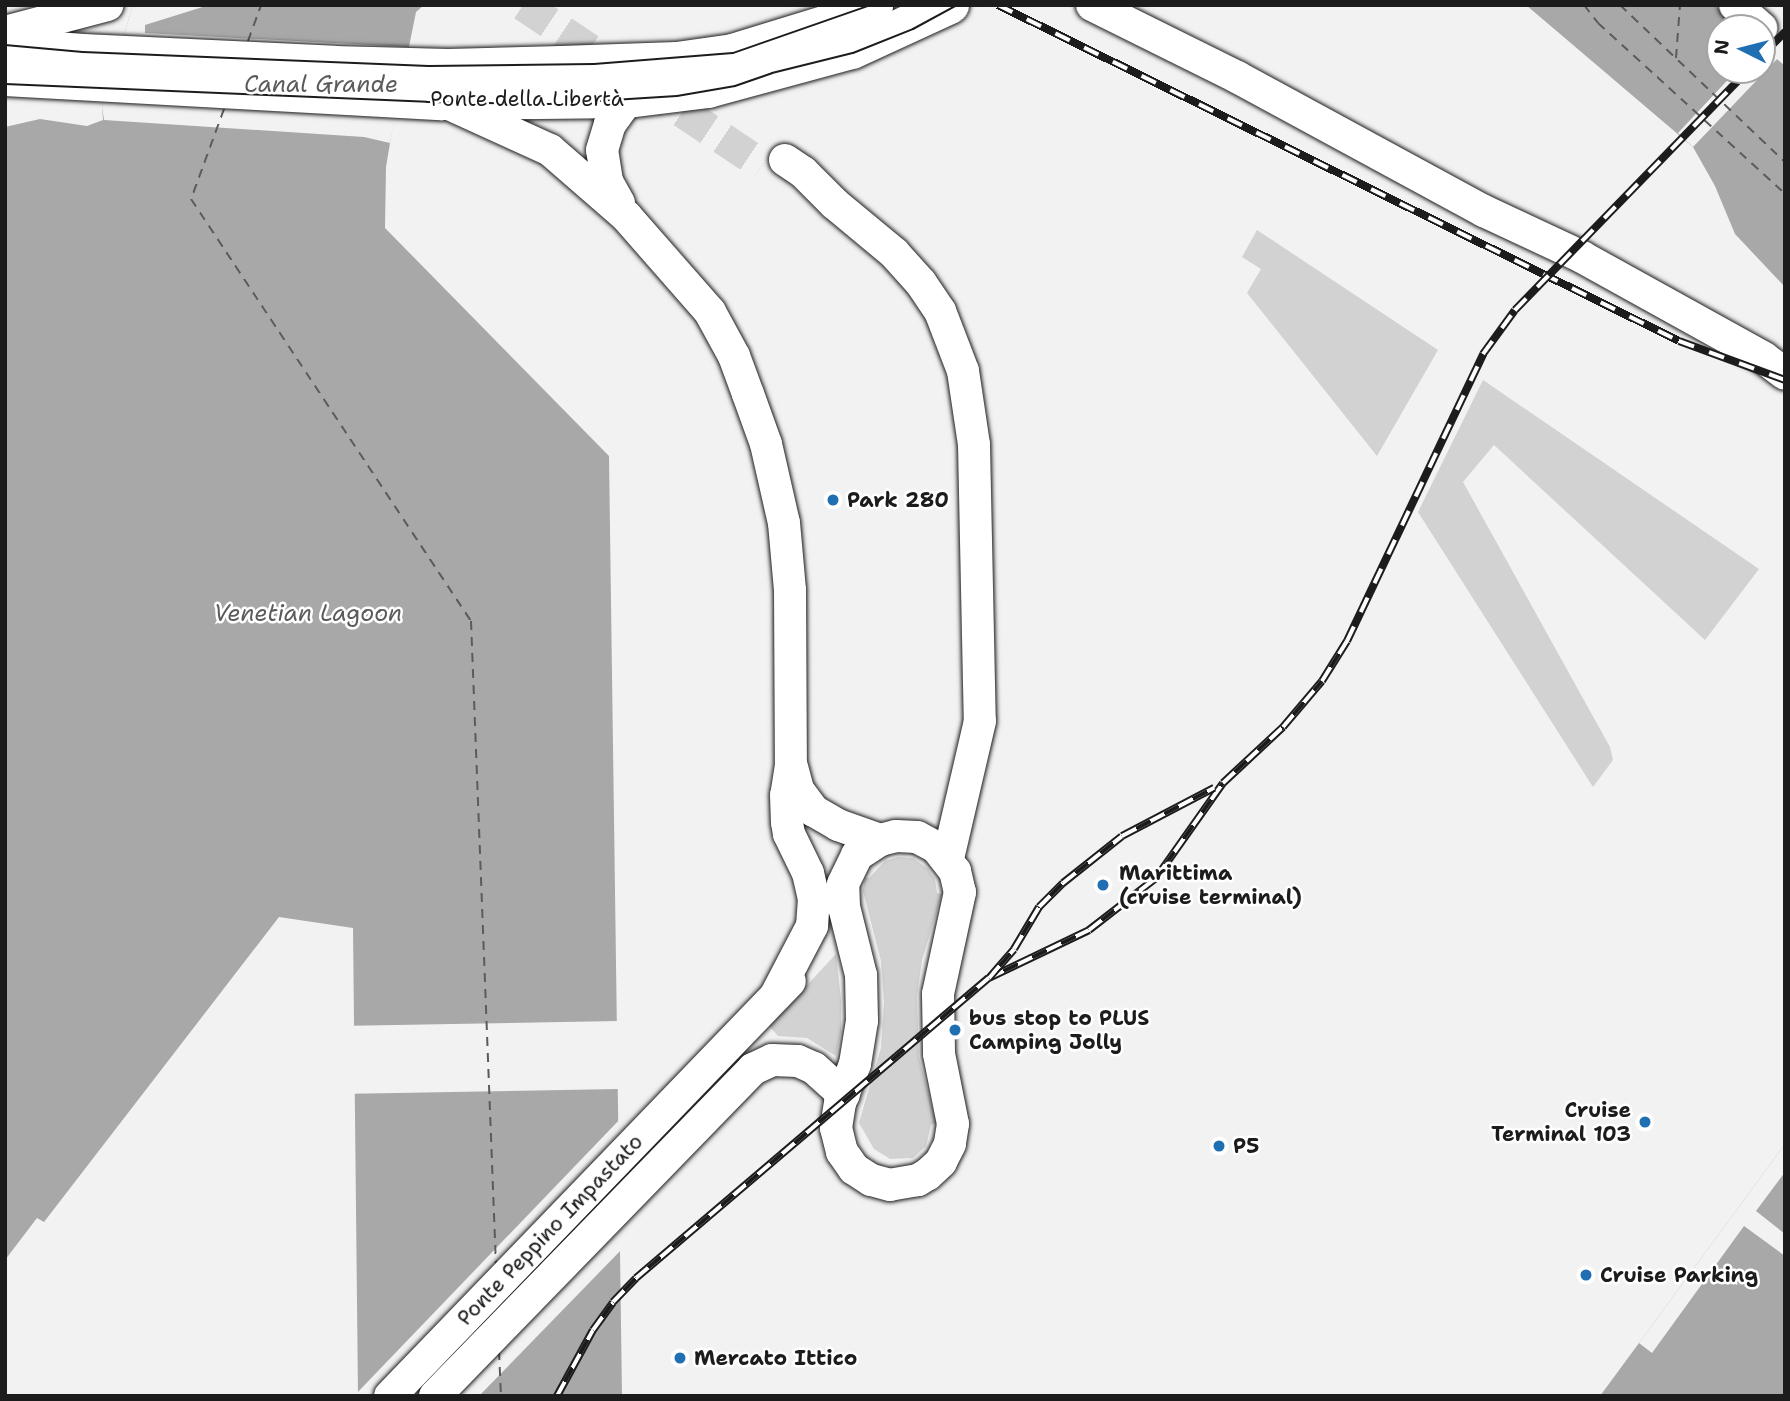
<!DOCTYPE html>
<html>
<head>
<meta charset="utf-8">
<style>
  body { margin:0 }
  #map { position:relative; width:1790px; height:1401px; overflow:hidden; background:#f2f2f2; font-family:"Shantell Sans",sans-serif }
  div>[style] { position:absolute }
  .green>* { inset:0; background:#d2d2d2 }
  .water>* { inset:0; background:#a8a8a8 }
  .pier>* { inset:0; background:#f2f2f2; transform-origin:0 0 }
  .ferry>* { height:2px; margin-top:-1px; transform-origin:0; background:repeating-linear-gradient(90deg,#5b5b5b 0 9px,transparent 0 16px) }
  .minor-tunnel>* { height:32px; margin-top:-16px; transform-origin:0; background:repeating-linear-gradient(90deg,#d2d2d2 0 32px,transparent 0 48px) }
  .roads { filter:drop-shadow(0 0 2px #1c1c1c) drop-shadow(0 0 2px #1c1c1c) }
  .minor>* { height:32px; margin:-16px; padding:0 16px; transform-origin:16px; border-radius:16px; background:#fff }
  .major>* { height:38px; margin:-19px; padding:0 19px; transform-origin:19px; border-radius:19px; background:#fff }
  .highway>* { height:38px; margin:-19px; padding:0 19px; transform-origin:19px; border-radius:19px; background:#fff }
  .tram>* { height:2px; margin:-1px; padding:0 1px; transform-origin:1px; border-radius:1px; background:#1c1c1c }
  .rail>* { height:8px; margin-top:-4px; transform-origin:0; background:repeating-linear-gradient(90deg,#fff 0 16px,#1c1c1c 0 32px); box-sizing:border-box; border-block:2px solid #1c1c1c }
  .dots>* { width:19px; height:19px; translate:-50% -50%; box-sizing:border-box; border:4px solid #fff; border-radius:50% }
  span { translate:-50% -50%; white-space:nowrap; text-align:center; line-height:1.15; -webkit-text-stroke:5px #fff; paint-order:stroke }
  .street-label { font-size:21px; color:#1c1c1c }
  .poi-label { font-size:21px; color:#1c1c1c; font-weight:700 }
  .left { translate:0 -50%; text-align:left }
  .right { translate:-100% -50%; text-align:right }
  .water-label { font-size:23px; color:#5b5b5b; font-style:italic }
  .frame { position:absolute; inset:0; border:7px solid #1c1c1c; pointer-events:none }
  .north { position:absolute; left:1706px; top:14px; width:70px; height:70px; box-sizing:border-box; background:#fff; border:2px solid #a4a4a4; border-radius:50%; rotate:276deg; font-size:19px; font-weight:700; line-height:28px; text-align:center; color:#1c1c1c }
  .north::after { content:''; display:block; margin:auto; width:24px; height:32px; background:#1f6fb2; clip-path:polygon(50% 0,100% 100%,50% 72%,0 100%) }
</style>
</head>
<body>
<div id="map">
  <div class="green">
    <div style="clip-path:polygon(1257px 230px,1438px 350px,1377px 456px,1247px 293px,1261px 269px,1242px 257px)"></div>
    <div style="clip-path:polygon(1483px 380px,1759px 569px,1705px 640px,1494px 445px,1463px 482px,1610px 747px,1613px 760px,1593px 787px,1418px 512px)"></div>
    <div style="clip-path:polygon(898px 857px,913px 858px,927px 868px,935px 879px,937px 893px,942px 894px,922px 960px,917px 996px,919px 1057px,936px 1123px,931px 1125px,926px 1146px,913px 1158px,890px 1159px,874px 1149px,859px 1123px,881px 1048px,884px 1002px,881px 961px,863px 891px,865px 878px,869px 878px,885px 861px)"></div>
    <div style="clip-path:polygon(836px 954px,841px 1000px,841px 1032px,836px 1056px,807px 1038px,778px 1036px,769px 1026px)"></div>
  </div>
  <div class="water">
    <div style="clip-path:polygon(133px 5px,424px 5px,416px 12px,392px 131px,386px 167px,385px 228px,609px 456px,622px 1396px,358px 1396px,353px 928px,279px 917px,44px 1222px,37px 1218px,5px 1260px,5px 127px,40px 119px,87px 126px,103px 120px,102px 107px)"></div>
    <div style="clip-path:polygon(1526px 5px,1714px 5px,1741px 28px,1720px 28px,1720px 70px,1762px 70px,1762px 46px,1785px 66px,1785px 287px,1735px 234px,1715px 186px,1693px 147px)"></div>
    <div style="clip-path:polygon(1785px 1144px,1785px 1396px,1600px 1396px,1639px 1343px)"></div>
  </div>
  <div class="pier">
    <div style="clip-path:polygon(133px 5px,209px 5px,145px 25px,145px 33px,409px 47px,390px 143px,364px 137px,104px 120px,102px 107px)"></div>
    <div style="clip-path:polygon(1763px 43px,1779px 57px,1693px 147px,1678px 133px,1737px 70px,1762px 70px)"></div>
    <div style="left:618px;top:1021px;width:68px;height:266px;rotate:89deg"></div>
    <div style="clip-path:polygon(623px 1116px,624px 1247px,479px 1396px,354px 1396px)"></div>
    <div style="clip-path:polygon(1785px 1144px,1785px 1172px,1756px 1211px,1785px 1234px,1785px 1256px,1744px 1226px,1652px 1353px,1639px 1343px)"></div>
  </div>
  <div class="ferry">
    <div style="left:1584px;top:5px;width:23px;rotate:52deg"></div>
    <div style="left:1598px;top:23px;width:253px;rotate:42.4deg"></div>
    <div style="left:1620px;top:5px;width:228px;rotate:43.6deg"></div>
    <div style="left:248px;top:41px;width:38px;rotate:-70deg"></div>
    <div style="left:1676px;top:58px;width:53px;rotate:-85.7deg"></div>
    <div style="left:224px;top:109px;width:96px;rotate:110.1deg"></div>
    <div style="left:191px;top:199px;width:506px;rotate:56.44deg"></div>
    <div style="left:471px;top:621px;width:644px;rotate:87.78deg"></div>
    <div style="left:499px;top:1351px;width:45px;rotate:87.5deg"></div>
  </div>
  <div class="minor-tunnel">
    <div style="left:523px;top:5px;width:288px;rotate:33.8deg"></div>
  </div>
  <div class="roads">
    <div class="minor">
      <div style="left:1092px;top:5px;width:162px;rotate:26.4deg"></div>
      <div style="left:1237px;top:77px;width:281px;rotate:28.5deg"></div>
      <div style="left:1484px;top:211px;width:108px;rotate:25.1deg"></div>
      <div style="left:1582px;top:257px;width:208px;rotate:29deg"></div>
      <div style="left:1764px;top:358px;width:26px;rotate:37deg"></div>
      <div style="left:1735px;top:5px;width:35px;rotate:41deg"></div>
      <div style="left:5px;top:32px;width:106px;rotate:-14.8deg"></div>
      <div style="left:449px;top:104px;width:111px;rotate:24.5deg"></div>
      <div style="left:550px;top:150px;width:101px;rotate:41deg"></div>
      <div style="left:626px;top:216px;width:128px;rotate:48.8deg"></div>
      <div style="left:710px;top:312px;width:50px;rotate:61.4deg"></div>
      <div style="left:734px;top:356px;width:40px;rotate:69.8deg"></div>
      <div style="left:748px;top:394px;width:53px;rotate:70.2deg"></div>
      <div style="left:766px;top:444px;width:81px;rotate:77.2deg"></div>
      <div style="left:784px;top:523px;width:67px;rotate:84.9deg"></div>
      <div style="left:790px;top:590px;width:175px;rotate:89.7deg"></div>
      <div style="left:791px;top:765px;width:30px;rotate:99deg"></div>
      <div style="left:786px;top:795px;width:27px;rotate:88deg"></div>
      <div style="left:787px;top:822px;width:12px;rotate:81deg"></div>
      <div style="left:789px;top:834px;width:43px;rotate:64deg"></div>
      <div style="left:808px;top:873px;width:26px;rotate:77deg"></div>
      <div style="left:814px;top:898px;width:28px;rotate:94deg"></div>
      <div style="left:812px;top:926px;width:78px;rotate:117.6deg"></div>
      <div style="left:785px;top:160px;width:22px;rotate:34deg"></div>
      <div style="left:803px;top:172px;width:45px;rotate:45deg"></div>
      <div style="left:835px;top:204px;width:77px;rotate:39.7deg"></div>
      <div style="left:894px;top:253px;width:40px;rotate:48deg"></div>
      <div style="left:921px;top:283px;width:34px;rotate:56deg"></div>
      <div style="left:940px;top:311px;width:64px;rotate:69deg"></div>
      <div style="left:963px;top:371px;width:75px;rotate:81.5deg"></div>
      <div style="left:974px;top:445px;width:276px;rotate:88.8deg"></div>
      <div style="left:980px;top:721px;width:142px;rotate:103.1deg"></div>
      <div style="left:619px;top:203px;width:25px;rotate:-119deg"></div>
      <div style="left:607px;top:181px;width:31px;rotate:-99deg"></div>
      <div style="left:602px;top:150px;width:27px;rotate:-73deg"></div>
      <div style="left:610px;top:124px;width:31px;rotate:-54deg"></div>
      <div style="left:792px;top:767px;width:24px;rotate:75deg"></div>
      <div style="left:798px;top:790px;width:26px;rotate:53deg"></div>
      <div style="left:814px;top:811px;width:28px;rotate:30deg"></div>
      <div style="left:838px;top:825px;width:45px;rotate:19.7deg"></div>
      <div style="left:896px;top:836px;width:21px;rotate:3deg"></div>
      <div style="left:917px;top:837px;width:21px;rotate:28deg"></div>
      <div style="left:936px;top:847px;width:31px;rotate:52deg"></div>
      <div style="left:955px;top:871px;width:22px;rotate:77deg"></div>
      <div style="left:960px;top:892px;width:104px;rotate:102.2deg"></div>
      <div style="left:938px;top:994px;width:60px;rotate:89deg"></div>
      <div style="left:939px;top:1054px;width:71px;rotate:78.7deg"></div>
      <div style="left:953px;top:1124px;width:20px;rotate:99deg"></div>
      <div style="left:950px;top:1144px;width:20px;rotate:117deg"></div>
      <div style="left:941px;top:1162px;width:18px;rotate:137deg"></div>
      <div style="left:928px;top:1174px;width:12px;rotate:149deg"></div>
      <div style="left:918px;top:1180px;width:28px;rotate:170deg"></div>
      <div style="left:890px;top:1185px;width:20px;rotate:-165deg"></div>
      <div style="left:871px;top:1180px;width:20px;rotate:-147deg"></div>
      <div style="left:854px;top:1169px;width:21px;rotate:-125deg"></div>
      <div style="left:842px;top:1152px;width:25px;rotate:-104deg"></div>
      <div style="left:836px;top:1128px;width:25px;rotate:-81deg"></div>
      <div style="left:840px;top:1103px;width:42px;rotate:-69deg"></div>
      <div style="left:855px;top:1064px;width:44px;rotate:-80.8deg"></div>
      <div style="left:862px;top:1021px;width:46px;rotate:-91.2deg"></div>
      <div style="left:861px;top:975px;width:70px;rotate:-104deg"></div>
      <div style="left:844px;top:907px;width:23px;rotate:-92deg"></div>
      <div style="left:843px;top:884px;width:32px;rotate:-64deg"></div>
      <div style="left:857px;top:855px;width:27px;rotate:-33deg"></div>
      <div style="left:880px;top:840px;width:16px;rotate:-14deg"></div>
      <div style="left:390px;top:1396px;width:576px;rotate:-46.05deg"></div>
      <div style="left:435px;top:1396px;width:456px;rotate:-45.8deg"></div>
      <div style="left:753px;top:1069px;width:21px;rotate:-25deg"></div>
      <div style="left:772px;top:1060px;width:26px;rotate:2deg"></div>
      <div style="left:798px;top:1061px;width:17px;rotate:24deg"></div>
      <div style="left:814px;top:1068px;width:40px;rotate:42deg"></div>
    </div>
    <div class="major">
      <div style="left:561px;top:65px;width:116px;rotate:-2deg"></div>
      <div style="left:677px;top:61px;width:57px;rotate:-8.1deg"></div>
      <div style="left:733px;top:53px;width:98px;rotate:-17.1deg"></div>
      <div style="left:827px;top:24px;width:51px;rotate:-22deg"></div>
      <div style="left:441px;top:101px;width:187px;rotate:-0.6deg"></div>
      <div style="left:628px;top:99px;width:81px;rotate:-7.1deg"></div>
      <div style="left:708px;top:89px;width:149px;rotate:-15.2deg"></div>
      <div style="left:852px;top:50px;width:108px;rotate:-24.7deg"></div>
    </div>
    <div class="highway">
      <div style="left:5px;top:47px;width:78px;rotate:4.4deg"></div>
      <div style="left:83px;top:53px;width:251px;rotate:2.7deg"></div>
      <div style="left:334px;top:65px;width:114px;rotate:1.5deg"></div>
      <div style="left:448px;top:68px;width:113px;rotate:-1.5deg"></div>
      <div style="left:5px;top:77px;width:437px;rotate:3.2deg"></div>
    </div>
  </div>
  <div class="tram">
    <div style="left:5px;top:45px;width:78px;rotate:5.1deg"></div>
    <div style="left:83px;top:52px;width:346px;rotate:2.3deg"></div>
    <div style="left:429px;top:66px;width:165px;rotate:-0.7deg"></div>
    <div style="left:594px;top:64px;width:139px;rotate:-4.5deg"></div>
    <div style="left:733px;top:53px;width:146px;rotate:-19.2deg"></div>
    <div style="left:5px;top:84px;width:422px;rotate:2.4deg"></div>
    <div style="left:427px;top:102px;width:122px;rotate:0.9deg"></div>
    <div style="left:549px;top:104px;width:128px;rotate:-3.6deg"></div>
    <div style="left:677px;top:96px;width:59px;rotate:-9.8deg"></div>
    <div style="left:735px;top:86px;width:39px;rotate:-19deg"></div>
    <div style="left:772px;top:73px;width:83px;rotate:-13.9deg"></div>
    <div style="left:853px;top:53px;width:65px;rotate:-21.8deg"></div>
    <div style="left:913px;top:29px;width:50px;rotate:-28.6deg"></div>
  </div>
  <div class="rail">
    <div style="left:998px;top:5px;width:759px;rotate:26.26deg"></div>
    <div style="left:1679px;top:341px;width:113px;rotate:20.2deg"></div>
    <div style="left:1762px;top:55px;width:33px;rotate:-45deg"></div>
    <div style="left:989px;top:978px;width:111px;rotate:-25.6deg"></div>
    <div style="left:1089px;top:930px;width:85px;rotate:-37.8deg"></div>
    <div style="left:1156px;top:878px;width:116px;rotate:-54.8deg"></div>
    <div style="left:1223px;top:783px;width:82px;rotate:-43deg"></div>
    <div style="left:1283px;top:727px;width:60px;rotate:-49.7deg"></div>
    <div style="left:1322px;top:681px;width:47px;rotate:-58deg"></div>
    <div style="left:1347px;top:641px;width:318px;rotate:-64.6deg"></div>
    <div style="left:1483px;top:354px;width:54px;rotate:-54deg"></div>
    <div style="left:1515px;top:310px;width:334px;rotate:-45.8deg"></div>
    <div style="left:557px;top:1396px;width:75px;rotate:-61.4deg"></div>
    <div style="left:593px;top:1330px;width:34px;rotate:-54deg"></div>
    <div style="left:613px;top:1302px;width:33px;rotate:-46deg"></div>
    <div style="left:636px;top:1278px;width:463px;rotate:-40.4deg"></div>
    <div style="left:989px;top:978px;width:38px;rotate:-49deg"></div>
    <div style="left:1014px;top:949px;width:49px;rotate:-59.2deg"></div>
    <div style="left:1039px;top:907px;width:34px;rotate:-45deg"></div>
    <div style="left:1063px;top:883px;width:75px;rotate:-38.5deg"></div>
    <div style="left:1122px;top:836px;width:104px;rotate:-27.6deg"></div>
  </div>
  <div class="dots">
    <div style="left:833px;top:500px;background:#1f6fb2"></div>
    <div style="left:1103px;top:885px;background:#1f6fb2"></div>
    <div style="left:955px;top:1030px;background:#1f6fb2"></div>
    <div style="left:1645px;top:1122px;background:#1f6fb2"></div>
    <div style="left:1219px;top:1146px;background:#1f6fb2"></div>
    <div style="left:1586px;top:1275px;background:#1f6fb2"></div>
    <div style="left:680px;top:1358px;background:#1f6fb2"></div>
  </div>
  <div class="street-label">
    <span style="left:527px;top:99px">Ponte della Libertà</span>
    <span style="left:550px;top:1230px;rotate:-46deg">Ponte Peppino Impastato</span>
  </div>
  <div class="poi-label">
    <span class="left" style="left:847px;top:500px">Park 280</span>
    <span class="left" style="left:1119px;top:885px">Marittima<br>(cruise terminal)</span>
    <span class="left" style="left:969px;top:1030px">bus stop to PLUS<br>Camping Jolly</span>
    <span class="right" style="left:1631px;top:1122px">Cruise<br>Terminal 103</span>
    <span class="left" style="left:1233px;top:1146px">P5</span>
    <span class="left" style="left:1600px;top:1275px">Cruise Parking</span>
    <span class="left" style="left:694px;top:1358px">Mercato Ittico</span>
  </div>
  <div class="water-label">
    <span style="left:321px;top:84px">Canal Grande</span>
    <span style="left:308px;top:613px">Venetian Lagoon</span>
  </div>
  <div class="frame"></div>
  <div class="north">N</div>
</div>
</body>
</html>
